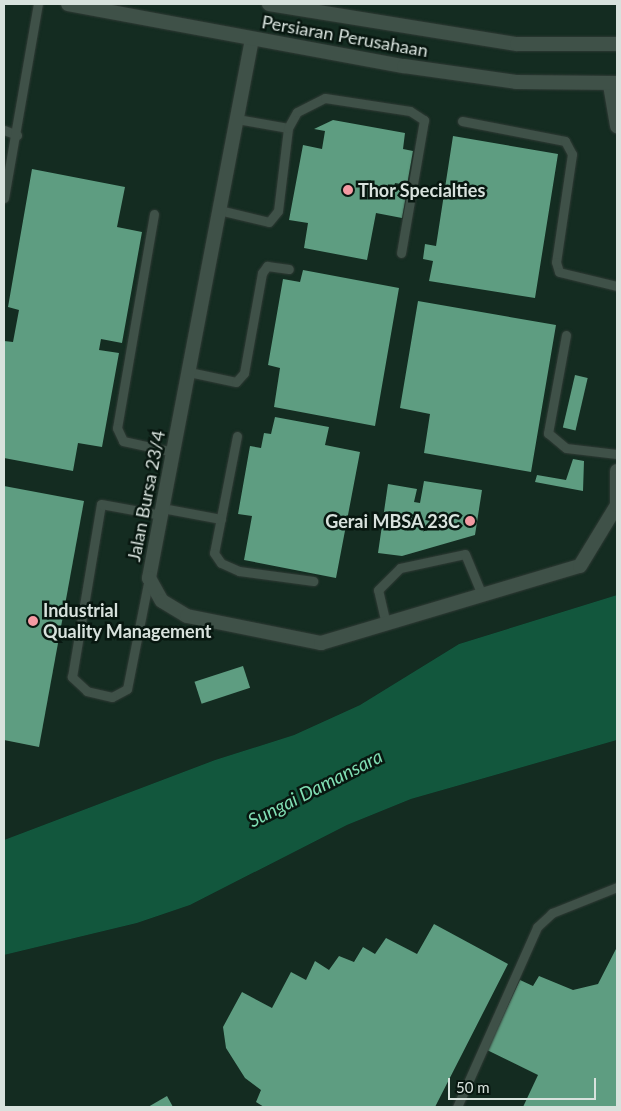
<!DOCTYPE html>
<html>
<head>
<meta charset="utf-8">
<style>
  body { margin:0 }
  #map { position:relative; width:621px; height:1111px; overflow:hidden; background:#112119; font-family:Lato,sans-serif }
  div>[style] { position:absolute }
  .built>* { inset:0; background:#142c21 }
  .water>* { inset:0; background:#12573d }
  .building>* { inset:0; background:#5e9d81; transform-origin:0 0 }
  .roads { filter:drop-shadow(0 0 1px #303a35) drop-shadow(0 0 1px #303a35) }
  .service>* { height:9px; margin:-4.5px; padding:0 4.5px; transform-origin:4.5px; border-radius:4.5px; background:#3f5148 }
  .minor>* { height:14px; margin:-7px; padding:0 7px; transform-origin:7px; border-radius:7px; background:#3f5148 }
  .secondary>* { height:14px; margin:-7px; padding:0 7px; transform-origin:7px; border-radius:7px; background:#3f5148 }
  .dots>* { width:14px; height:14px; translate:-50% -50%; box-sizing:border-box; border:2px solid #081710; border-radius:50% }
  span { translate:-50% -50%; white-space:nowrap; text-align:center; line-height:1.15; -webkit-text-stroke:5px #081710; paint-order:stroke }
  .street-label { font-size:18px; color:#d8e2dd }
  .poi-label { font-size:18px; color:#d8e2dd; font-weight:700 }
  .left { translate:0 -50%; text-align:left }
  .right { translate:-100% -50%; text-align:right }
  .water-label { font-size:19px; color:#80deb3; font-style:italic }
  .frame { position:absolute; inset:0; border:5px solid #d8e2dd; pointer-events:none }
  .scale { position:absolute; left:448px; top:1078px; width:148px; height:22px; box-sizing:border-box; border:2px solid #d8e2dd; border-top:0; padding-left:6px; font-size:15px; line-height:18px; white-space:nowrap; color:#d8e2dd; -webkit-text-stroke:4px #081710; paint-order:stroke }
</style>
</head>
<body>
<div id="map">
  <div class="built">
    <div style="clip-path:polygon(4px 4px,617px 4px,617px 595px,459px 644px,360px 705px,294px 735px,215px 760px,4px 840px)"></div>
    <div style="clip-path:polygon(617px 740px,617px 1107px,4px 1107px,4px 955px,137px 923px,190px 905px,347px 825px,411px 799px)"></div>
  </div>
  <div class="water">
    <div style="clip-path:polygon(617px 595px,617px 740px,411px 799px,347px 825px,190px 905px,137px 923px,4px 955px,4px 840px,215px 760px,294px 735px,360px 705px,459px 644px)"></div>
  </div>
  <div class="building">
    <div style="clip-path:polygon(333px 120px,405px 133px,403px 149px,413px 151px,407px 185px,395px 183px,394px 189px,407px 191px,402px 218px,376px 213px,367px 260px,304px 248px,308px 223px,289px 220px,303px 145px,322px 149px,325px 131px,314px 129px)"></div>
    <div style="clip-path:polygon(453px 136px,558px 154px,535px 298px,429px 281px,433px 261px,423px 259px,425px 244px,436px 246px)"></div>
    <div style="clip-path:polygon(32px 169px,125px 187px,117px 227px,142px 232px,122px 343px,101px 339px,99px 350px,119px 353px,102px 447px,78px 443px,73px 471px,4px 458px,4px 341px,13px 342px,19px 310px,8px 307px)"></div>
    <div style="clip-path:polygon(303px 270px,399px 288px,375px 426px,274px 407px,280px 368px,268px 365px,283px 279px,300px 282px)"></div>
    <div style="clip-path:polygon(418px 301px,556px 325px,531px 472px,424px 453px,430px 414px,400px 408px)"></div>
    <div style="left:575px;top:375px;width:13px;height:54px;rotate:13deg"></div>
    <div style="clip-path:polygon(275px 417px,329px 427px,325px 445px,360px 452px,336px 578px,244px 560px,252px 516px,238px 514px,250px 446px,261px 448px,264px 433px,271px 434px)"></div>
    <div style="clip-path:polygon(573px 459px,584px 461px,583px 491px,535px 482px,537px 475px,566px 480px)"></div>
    <div style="clip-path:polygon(424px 481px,482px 490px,475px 535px,402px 556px,378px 553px,388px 484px,417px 489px,414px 502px,420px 503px)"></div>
    <div style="clip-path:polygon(4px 486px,84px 501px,39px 747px,4px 740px)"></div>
    <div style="left:243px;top:666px;width:23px;height:51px;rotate:72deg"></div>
    <div style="clip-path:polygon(434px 924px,508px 964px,435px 1107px,264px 1107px,256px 1102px,261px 1090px,245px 1078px,226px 1048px,223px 1027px,242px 992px,272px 1008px,291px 972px,306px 980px,315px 961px,329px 970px,339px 956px,354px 962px,363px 947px,375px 954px,386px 938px,417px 954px)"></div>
    <div style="clip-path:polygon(617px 947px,617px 1107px,523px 1107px,538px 1075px,487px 1050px,520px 980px,533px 986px,539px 976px,573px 990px,598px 984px)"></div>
    <div style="clip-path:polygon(167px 1096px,173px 1107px,148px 1107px)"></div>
  </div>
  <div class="roads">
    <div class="service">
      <div style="left:237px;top:119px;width:52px;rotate:10deg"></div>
      <div style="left:462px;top:121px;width:105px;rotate:11deg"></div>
      <div style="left:565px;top:141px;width:15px;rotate:62deg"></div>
      <div style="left:572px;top:154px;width:109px;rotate:98.4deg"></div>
      <div style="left:556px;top:262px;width:10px;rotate:73deg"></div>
      <div style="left:559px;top:272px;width:60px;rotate:13.6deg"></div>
      <div style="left:4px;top:130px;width:14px;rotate:21deg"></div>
      <div style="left:4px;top:198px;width:197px;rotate:-80.1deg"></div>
      <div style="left:219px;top:210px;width:51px;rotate:13.5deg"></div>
      <div style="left:269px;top:222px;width:14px;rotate:-51deg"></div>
      <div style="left:278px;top:211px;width:84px;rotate:-83.1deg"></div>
      <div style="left:288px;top:128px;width:18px;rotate:-61deg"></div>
      <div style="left:297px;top:112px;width:31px;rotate:-27deg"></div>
      <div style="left:325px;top:98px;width:86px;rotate:8.7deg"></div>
      <div style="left:410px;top:111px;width:17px;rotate:33deg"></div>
      <div style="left:424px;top:120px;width:135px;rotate:99.8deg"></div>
      <div style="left:154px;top:214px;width:217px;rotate:99.8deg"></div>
      <div style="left:117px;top:428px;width:14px;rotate:65deg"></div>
      <div style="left:123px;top:441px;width:51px;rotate:12.4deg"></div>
      <div style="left:566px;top:335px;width:100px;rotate:100.4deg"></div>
      <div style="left:548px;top:433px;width:23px;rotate:40deg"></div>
      <div style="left:566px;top:448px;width:51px;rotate:6.7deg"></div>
      <div style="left:189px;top:372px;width:48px;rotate:12deg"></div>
      <div style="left:236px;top:382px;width:12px;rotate:-48deg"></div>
      <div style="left:244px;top:373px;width:102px;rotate:-79.8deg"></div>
      <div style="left:262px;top:273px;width:9px;rotate:-54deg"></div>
      <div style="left:267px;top:266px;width:22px;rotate:8deg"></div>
      <div style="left:237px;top:436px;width:119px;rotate:101.1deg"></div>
      <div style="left:214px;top:553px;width:12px;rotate:55deg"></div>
      <div style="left:221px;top:563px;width:20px;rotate:24deg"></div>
      <div style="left:239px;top:571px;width:75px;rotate:7.7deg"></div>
      <div style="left:162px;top:508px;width:60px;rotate:10.6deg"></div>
      <div style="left:149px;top:578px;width:113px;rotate:101.2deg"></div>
      <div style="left:127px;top:689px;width:17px;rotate:152deg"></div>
      <div style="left:112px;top:697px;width:26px;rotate:-167deg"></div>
      <div style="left:87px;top:691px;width:21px;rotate:-137deg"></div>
      <div style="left:72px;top:677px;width:175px;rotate:-80.5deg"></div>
      <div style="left:101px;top:504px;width:61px;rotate:10.4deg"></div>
      <div style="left:386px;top:624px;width:35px;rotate:-103deg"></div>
      <div style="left:378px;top:590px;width:31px;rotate:-45deg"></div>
      <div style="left:400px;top:568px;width:66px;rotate:-12.2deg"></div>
      <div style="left:465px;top:554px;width:44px;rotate:67.5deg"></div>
      <div style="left:457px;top:1107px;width:197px;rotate:-66deg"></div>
      <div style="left:537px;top:927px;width:21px;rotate:-43deg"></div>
      <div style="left:552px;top:913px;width:70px;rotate:-21.8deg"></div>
    </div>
    <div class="minor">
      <div style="left:252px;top:39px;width:549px;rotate:100.82deg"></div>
      <div style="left:149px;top:578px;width:26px;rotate:61deg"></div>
      <div style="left:162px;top:601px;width:29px;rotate:31deg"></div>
      <div style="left:187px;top:616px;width:137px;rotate:11.4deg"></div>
      <div style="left:321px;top:643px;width:270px;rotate:-16.6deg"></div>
      <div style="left:580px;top:566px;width:71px;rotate:-58.8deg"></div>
      <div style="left:617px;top:505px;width:34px;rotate:-90deg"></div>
      <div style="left:610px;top:85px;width:42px;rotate:80.3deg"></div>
    </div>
    <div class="secondary">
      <div style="left:68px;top:4px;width:342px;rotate:10.5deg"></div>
      <div style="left:404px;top:66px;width:113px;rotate:8.1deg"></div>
      <div style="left:516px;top:82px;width:101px;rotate:0.6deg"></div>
      <div style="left:269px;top:4px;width:251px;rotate:9.2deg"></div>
      <div style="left:517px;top:44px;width:100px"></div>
    </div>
  </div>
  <div class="dots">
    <div style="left:348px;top:190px;background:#f49aa3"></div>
    <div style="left:470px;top:521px;background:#f49aa3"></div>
    <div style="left:33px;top:621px;background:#f49aa3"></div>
  </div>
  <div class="street-label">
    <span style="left:345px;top:36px;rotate:10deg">Persiaran Perusahaan</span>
    <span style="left:146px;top:496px;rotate:-79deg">Jalan Bursa 23/4</span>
  </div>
  <div class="poi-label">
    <span class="left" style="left:358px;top:190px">Thor Specialties</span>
    <span class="right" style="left:460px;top:521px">Gerai MBSA 23C</span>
    <span class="left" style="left:43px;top:621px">Industrial<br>Quality Management</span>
  </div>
  <div class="water-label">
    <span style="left:315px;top:788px;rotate:-27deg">Sungai Damansara</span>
  </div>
  <div class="frame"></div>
  <div class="scale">50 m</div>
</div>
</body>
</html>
